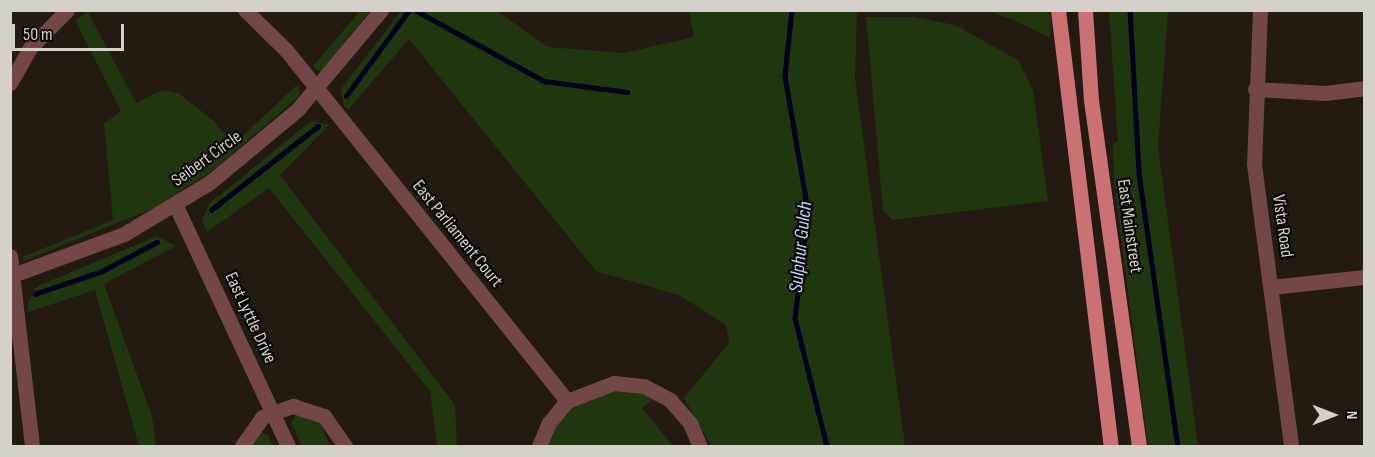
<!DOCTYPE html>
<html>
<head>
<meta charset="utf-8">
<style>
  body { margin:0 }
  #map { position:relative; width:1375px; height:457px; overflow:hidden; background:#231a11; font-family:"Sofia Sans Condensed",sans-serif }
  div>[style] { position:absolute }
  .green>* { inset:0; background:#20360f }
  .stream>* { height:4.5px; margin:-2.25px; padding:0 2.25px; transform-origin:2.25px; border-radius:2.25px; background:#00001f }
  .minor>* { height:15px; margin:-7.5px; padding:0 7.5px; transform-origin:7.5px; border-radius:7.5px; background:#734748 }
  .tertiary>* { height:15px; margin:-7.5px; padding:0 7.5px; transform-origin:7.5px; border-radius:7.5px; background:#734748 }
  .primary>* { height:15px; margin:-7.5px; padding:0 7.5px; transform-origin:7.5px; border-radius:7.5px; background:#cb7073 }
  span { translate:-50% -50%; white-space:nowrap; text-align:center; line-height:1.15; -webkit-text-stroke:4.5px #090604; paint-order:stroke }
  .street-label { font-size:18px; color:#d6d0ca }
  .water-label { font-size:20px; color:#bbd2fb; font-style:italic }
  .frame { position:absolute; inset:0; border:12px solid #d6d0ca; pointer-events:none }
  .north { position:absolute; left:1303px; top:385px; width:60px; height:60px; -webkit-text-stroke:4px #090604; paint-order:stroke; rotate:90deg; font-size:16px; font-weight:700; line-height:24px; text-align:center; color:#d6d0ca }
  .north::after { content:''; display:block; margin:auto; width:21px; height:27px; background:#d6d0ca; clip-path:polygon(50% 0,100% 100%,50% 72%,0 100%) }
  .scale { position:absolute; left:12px; top:24px; width:112px; height:27px; box-sizing:border-box; border:3px solid #d6d0ca; border-top:0; padding-left:8px; font-size:18px; line-height:21px; white-space:nowrap; color:#d6d0ca; -webkit-text-stroke:4px #090604; paint-order:stroke }
</style>
</head>
<body>
<div id="map">
  <div class="green">
    <div style="clip-path:polygon(360px 11px,370px 11px,323px 71px,316px 70px,313px 66px)"></div>
    <div style="clip-path:polygon(401px 11px,497px 11px,548px 47px,624px 53px,694px 37px,689px 11px,857px 11px,855px 79px,905px 446px,711px 446px,684px 398px,729px 343px,726px 325px,679px 295px,596px 271px,409px 39px,348px 110px,344px 106px,341px 89px)"></div>
    <div style="clip-path:polygon(988px 11px,1050px 11px,1051px 38px,1011px 19px)"></div>
    <div style="clip-path:polygon(1109px 11px,1168px 11px,1158px 147px,1198px 446px,1148px 446px,1114px 183px,1113px 144px,1118px 142px)"></div>
    <div style="clip-path:polygon(88px 12px,136px 103px,161px 90px,178px 93px,214px 121px,233px 145px,298px 84px,300px 95px,216px 168px,154px 208px,24px 261px,22px 257px,113px 220px,104px 124px,121px 111px,75px 20px)"></div>
    <div style="clip-path:polygon(866px 17px,914px 17px,955px 25px,1018px 60px,1033px 90px,1048px 201px,893px 220px,883px 211px)"></div>
    <div style="clip-path:polygon(311px 121px,329px 125px,280px 175px,455px 405px,457px 446px,437px 446px,430px 391px,269px 188px,207px 232px,202px 220px,210px 203px)"></div>
    <div style="clip-path:polygon(157px 236px,176px 246px,104px 284px,152px 416px,156px 446px,139px 446px,95px 290px,28px 312px,28px 302px,38px 286px)"></div>
    <div style="clip-path:polygon(638px 389px,654px 399px,642px 408px,673px 446px,545px 446px,553px 425px,573px 404px,605px 390px)"></div>
    <div style="clip-path:polygon(296px 415px,320px 422px,330px 446px,302px 446px,291px 423px)"></div>
    <div style="clip-path:polygon(259px 432px,268px 435px,273px 446px,249px 446px)"></div>
  </div>
  <div class="stream">
    <div style="left:415px;top:10px;width:147px;rotate:28.8deg"></div>
    <div style="left:544px;top:81px;width:84px;rotate:7.5deg"></div>
    <div style="left:792px;top:10px;width:66px;rotate:96.1deg"></div>
    <div style="left:785px;top:76px;width:137px;rotate:80.3deg"></div>
    <div style="left:808px;top:211px;width:108px;rotate:96.9deg"></div>
    <div style="left:795px;top:318px;width:132px;rotate:76deg"></div>
    <div style="left:1130px;top:10px;width:163px;rotate:86.8deg"></div>
    <div style="left:1139px;top:173px;width:276px;rotate:81.9deg"></div>
    <div style="left:346px;top:96px;width:107px;rotate:-53.8deg"></div>
    <div style="left:211px;top:210px;width:136px;rotate:-38.1deg"></div>
    <div style="left:35px;top:294px;width:71px;rotate:-18.9deg"></div>
    <div style="left:102px;top:271px;width:62px;rotate:-27.8deg"></div>
  </div>
  <div class="minor">
    <div style="left:245px;top:10px;width:57px;rotate:44.3deg"></div>
    <div style="left:286px;top:50px;width:450px;rotate:51.3deg"></div>
    <div style="left:1260px;top:10px;width:154px;rotate:92.2deg"></div>
    <div style="left:1254px;top:164px;width:284px;rotate:82.5deg"></div>
    <div style="left:10px;top:83px;width:40px;rotate:-60.3deg"></div>
    <div style="left:30px;top:48px;width:53px;rotate:-45.8deg"></div>
    <div style="left:1255px;top:89px;width:70px;rotate:3.3deg"></div>
    <div style="left:1325px;top:93px;width:39px;rotate:-7deg"></div>
    <div style="left:176px;top:206px;width:265px;rotate:65deg"></div>
    <div style="left:10px;top:256px;width:191px;rotate:83.4deg"></div>
    <div style="left:1271px;top:287px;width:94px;rotate:-6.1deg"></div>
    <div style="left:242px;top:446px;width:35px;rotate:-55deg"></div>
    <div style="left:262px;top:417px;width:33px;rotate:-20deg"></div>
    <div style="left:293px;top:406px;width:33px;rotate:18deg"></div>
    <div style="left:324px;top:416px;width:37px;rotate:55deg"></div>
    <div style="left:539px;top:446px;width:25px;rotate:-67deg"></div>
    <div style="left:549px;top:423px;width:28px;rotate:-51deg"></div>
    <div style="left:567px;top:401px;width:50px;rotate:-21deg"></div>
    <div style="left:614px;top:383px;width:30px;rotate:6deg"></div>
    <div style="left:644px;top:386px;width:30px;rotate:28deg"></div>
    <div style="left:670px;top:400px;width:30px;rotate:49deg"></div>
    <div style="left:690px;top:423px;width:25px;rotate:67deg"></div>
  </div>
  <div class="tertiary">
    <div style="left:10px;top:276px;width:121px;rotate:-20.2deg"></div>
    <div style="left:124px;top:234px;width:99px;rotate:-31deg"></div>
    <div style="left:209px;top:183px;width:116px;rotate:-39.7deg"></div>
    <div style="left:298px;top:109px;width:129px;rotate:-50deg"></div>
  </div>
  <div class="primary">
    <div style="left:1058px;top:10px;width:439px;rotate:83.1deg"></div>
    <div style="left:1085px;top:10px;width:90px;rotate:86.2deg"></div>
    <div style="left:1091px;top:100px;width:349px;rotate:82.1deg"></div>
  </div>
  <div class="street-label">
    <span style="left:207px;top:159px;rotate:-36deg">Seibert Circle</span>
    <span style="left:1129px;top:226px;rotate:82deg">East Mainstreet</span>
    <span style="left:1282px;top:226px;rotate:82deg">Vista Road</span>
    <span style="left:457px;top:234px;rotate:51deg">East Parliament Court</span>
    <span style="left:250px;top:318px;rotate:65deg">East Lyttle Drive</span>
  </div>
  <div class="water-label">
    <span style="left:801px;top:247px;rotate:-84deg">Sulphur Gulch</span>
  </div>
  <div class="frame"></div>
  <div class="north">N</div>
  <div class="scale">50 m</div>
</div>
</body>
</html>
